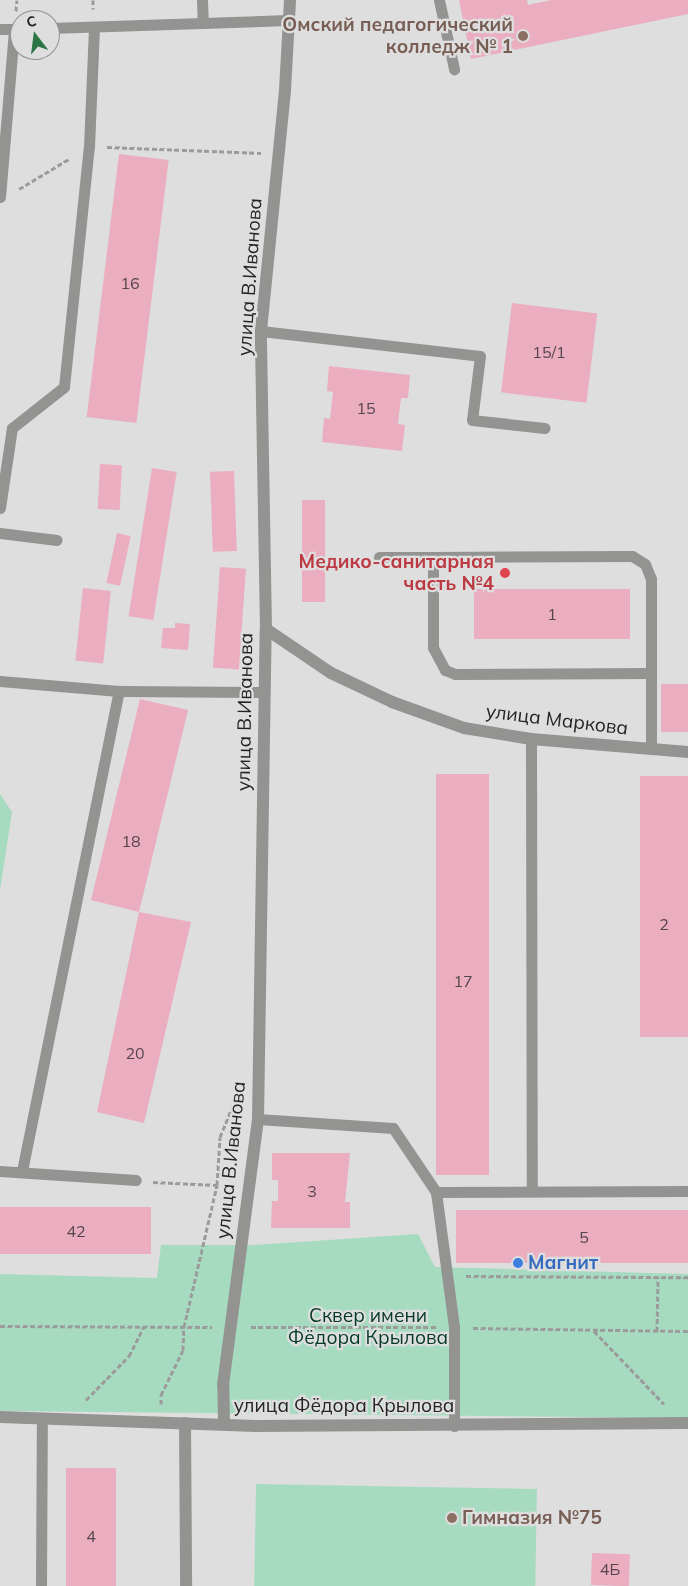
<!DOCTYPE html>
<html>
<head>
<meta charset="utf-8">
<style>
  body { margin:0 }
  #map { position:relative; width:688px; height:1586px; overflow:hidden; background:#dededf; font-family:Mulish,sans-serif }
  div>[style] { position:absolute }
  .green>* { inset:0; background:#a7dbc0; transform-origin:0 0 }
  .building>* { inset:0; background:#ebadc0; transform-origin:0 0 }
  .path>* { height:3px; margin-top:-1.5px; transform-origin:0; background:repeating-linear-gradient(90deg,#9b9b9c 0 5px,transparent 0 7.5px) }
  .service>* { height:11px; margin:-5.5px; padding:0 5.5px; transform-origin:5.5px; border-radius:5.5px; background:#939392 }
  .minor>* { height:12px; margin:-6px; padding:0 6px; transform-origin:6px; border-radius:6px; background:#939392 }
  .tertiary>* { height:12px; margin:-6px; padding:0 6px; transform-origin:6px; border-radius:6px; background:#939392 }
  .dots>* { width:14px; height:14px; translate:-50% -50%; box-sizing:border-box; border:2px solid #dededf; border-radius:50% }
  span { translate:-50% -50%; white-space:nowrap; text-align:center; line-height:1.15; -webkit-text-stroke:4.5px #dededf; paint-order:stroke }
  .number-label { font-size:16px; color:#55464b }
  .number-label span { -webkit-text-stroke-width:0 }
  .education-label { font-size:19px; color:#785e54; font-weight:700 }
  .right { translate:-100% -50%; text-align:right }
  .left { translate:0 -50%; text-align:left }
  .street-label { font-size:19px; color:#232324 }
  .health-label { font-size:19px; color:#be3a42; font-weight:700 }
  .shop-label { font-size:19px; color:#366cbe; font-weight:700 }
  .park-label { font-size:19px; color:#043925 }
  .north { position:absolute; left:10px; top:10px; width:50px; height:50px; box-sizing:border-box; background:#dededf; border:1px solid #939394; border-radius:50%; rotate:345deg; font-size:14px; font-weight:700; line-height:20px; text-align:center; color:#232324 }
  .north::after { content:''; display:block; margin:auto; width:18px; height:22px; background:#2b7544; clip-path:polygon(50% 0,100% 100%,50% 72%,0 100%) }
</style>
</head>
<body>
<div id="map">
  <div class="green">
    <div style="clip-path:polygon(0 794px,12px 812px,0 890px)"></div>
    <div style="clip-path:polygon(418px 1234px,435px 1267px,688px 1274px,688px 1418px,0 1411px,0 1274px,157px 1278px,161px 1245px,254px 1245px)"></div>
    <div style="left:256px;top:1484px;width:281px;height:102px;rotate:1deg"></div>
  </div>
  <div class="building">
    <div style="clip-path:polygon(459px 0,527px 0,528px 5px,551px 0,688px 0,688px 14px,471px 59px)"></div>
    <div style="left:119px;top:154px;width:50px;height:265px;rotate:7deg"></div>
    <div style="left:512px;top:303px;width:86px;height:90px;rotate:7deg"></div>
    <div style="clip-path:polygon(329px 366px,410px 375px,408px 398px,401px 398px,398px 424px,405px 425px,402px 451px,322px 442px,324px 418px,330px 419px,333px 392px,327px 391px)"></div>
    <div style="left:100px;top:464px;width:22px;height:45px;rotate:3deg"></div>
    <div style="left:152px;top:468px;width:25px;height:150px;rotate:9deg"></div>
    <div style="left:234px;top:471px;width:80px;height:24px;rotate:88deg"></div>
    <div style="left:302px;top:500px;width:23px;height:102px"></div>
    <div style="left:117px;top:533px;width:14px;height:51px;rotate:12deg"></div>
    <div style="left:220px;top:567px;width:26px;height:101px;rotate:4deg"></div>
    <div style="left:83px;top:588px;width:28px;height:73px;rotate:6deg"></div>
    <div style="left:630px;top:589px;width:50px;height:156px;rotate:90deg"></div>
    <div style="clip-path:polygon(175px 623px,190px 624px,188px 650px,161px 648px,163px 628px,175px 628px)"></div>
    <div style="left:661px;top:684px;width:27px;height:48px"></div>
    <div style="clip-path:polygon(140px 699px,188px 710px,139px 912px,191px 922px,144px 1123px,97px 1112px,139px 912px,91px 900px)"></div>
    <div style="left:436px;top:774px;width:53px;height:401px"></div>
    <div style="left:640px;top:776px;width:48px;height:261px"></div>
    <div style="clip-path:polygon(272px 1153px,350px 1153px,345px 1202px,350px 1202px,350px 1228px,271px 1228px,272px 1201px,278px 1201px,278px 1180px,272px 1180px)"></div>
    <div style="left:0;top:1207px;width:151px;height:47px"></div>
    <div style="left:456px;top:1210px;width:232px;height:53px"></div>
    <div style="left:66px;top:1468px;width:50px;height:118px"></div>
    <div style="left:592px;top:1553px;width:38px;height:32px;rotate:2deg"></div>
  </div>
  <div class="path">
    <div style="left:93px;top:0;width:9px;rotate:90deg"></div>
    <div style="left:16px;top:11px;width:11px;rotate:-85deg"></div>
    <div style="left:107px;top:147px;width:154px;rotate:2.2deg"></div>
    <div style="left:19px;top:189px;width:58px;rotate:-31deg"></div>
    <div style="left:153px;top:1182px;width:64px;rotate:2.7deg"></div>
    <div style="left:466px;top:1276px;width:222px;rotate:0.3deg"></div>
    <div style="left:0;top:1326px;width:212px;rotate:0.3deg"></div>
    <div style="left:251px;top:1327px;width:186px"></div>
    <div style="left:473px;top:1328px;width:215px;rotate:0.8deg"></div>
    <div style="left:594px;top:1331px;width:101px;rotate:46.2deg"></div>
    <div style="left:657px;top:1331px;width:54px;rotate:-88.9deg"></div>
    <div style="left:86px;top:1400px;width:62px;rotate:-45.7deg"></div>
    <div style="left:129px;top:1356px;width:33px;rotate:-63deg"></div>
    <div style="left:161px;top:1404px;width:9px;rotate:-90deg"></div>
    <div style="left:161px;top:1395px;width:50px;rotate:-63.9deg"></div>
    <div style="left:183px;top:1350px;width:23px;rotate:-88deg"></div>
    <div style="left:184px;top:1327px;width:146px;rotate:-76.9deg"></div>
    <div style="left:217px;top:1185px;width:48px;rotate:-86.4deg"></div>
    <div style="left:220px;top:1137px;width:48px;rotate:-67.8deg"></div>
  </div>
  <div class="service">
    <div style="left:202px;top:0;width:23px;rotate:88deg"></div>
    <div style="left:439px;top:0;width:71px;rotate:77.7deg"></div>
    <div style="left:50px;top:28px;width:238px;rotate:-1.9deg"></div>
    <div style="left:0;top:29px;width:20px"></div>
    <div style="left:0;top:197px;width:169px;rotate:-85.2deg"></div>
    <div style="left:261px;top:331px;width:220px;rotate:6.5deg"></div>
    <div style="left:480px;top:356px;width:64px;rotate:97.1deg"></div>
    <div style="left:472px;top:420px;width:73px;rotate:6.3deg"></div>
    <div style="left:0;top:508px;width:81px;rotate:-81.5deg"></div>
    <div style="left:12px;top:428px;width:66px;rotate:-38.3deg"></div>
    <div style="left:64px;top:387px;width:241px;rotate:-84.1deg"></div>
    <div style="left:89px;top:147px;width:120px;rotate:-87.6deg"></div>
    <div style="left:0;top:533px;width:57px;rotate:7deg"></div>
    <div style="left:379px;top:557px;width:54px"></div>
    <div style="left:651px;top:673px;width:196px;rotate:179.7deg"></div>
    <div style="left:455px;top:674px;width:11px;rotate:-158deg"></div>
    <div style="left:445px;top:670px;width:26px;rotate:-118deg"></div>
    <div style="left:433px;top:647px;width:90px;rotate:-90deg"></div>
    <div style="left:433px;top:557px;width:199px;rotate:-0.3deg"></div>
    <div style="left:632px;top:556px;width:15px;rotate:32deg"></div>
    <div style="left:645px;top:564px;width:16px;rotate:68deg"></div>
    <div style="left:651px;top:579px;width:170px;rotate:90deg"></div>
    <div style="left:0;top:681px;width:119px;rotate:4.8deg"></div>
    <div style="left:119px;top:691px;width:144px;rotate:0.4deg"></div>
    <div style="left:531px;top:739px;width:452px;rotate:89.9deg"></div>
    <div style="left:258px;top:1119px;width:135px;rotate:3.8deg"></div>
    <div style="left:393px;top:1128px;width:77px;rotate:56.1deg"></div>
    <div style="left:436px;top:1192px;width:136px;rotate:82.4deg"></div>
    <div style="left:454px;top:1327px;width:99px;rotate:90deg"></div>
    <div style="left:0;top:1171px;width:136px;rotate:3.8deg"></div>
    <div style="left:22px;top:1171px;width:490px;rotate:-78.6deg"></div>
    <div style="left:436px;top:1192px;width:252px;rotate:-0.2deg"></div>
    <div style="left:41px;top:1586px;width:168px;rotate:-89.7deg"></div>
  </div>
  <div class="minor">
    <div style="left:266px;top:629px;width:78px;rotate:34.1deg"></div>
    <div style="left:331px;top:673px;width:68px;rotate:25.4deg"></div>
    <div style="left:392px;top:702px;width:77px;rotate:19.9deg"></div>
    <div style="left:464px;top:728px;width:68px;rotate:9.3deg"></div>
    <div style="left:531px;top:739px;width:158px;rotate:4.7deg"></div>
    <div style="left:185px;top:1423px;width:163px;rotate:89.6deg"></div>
    <div style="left:224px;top:1424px;width:39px;rotate:-91deg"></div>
    <div style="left:223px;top:1385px;width:268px;rotate:-82.5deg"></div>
    <div style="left:258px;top:1119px;width:490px;rotate:-89.1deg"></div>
    <div style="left:266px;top:629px;width:298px;rotate:-91deg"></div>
    <div style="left:261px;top:331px;width:242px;rotate:-84.3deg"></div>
    <div style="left:285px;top:90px;width:90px;rotate:-86.8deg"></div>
  </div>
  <div class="tertiary">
    <div style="left:0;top:1417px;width:256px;rotate:2deg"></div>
    <div style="left:256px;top:1426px;width:432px;rotate:-0.4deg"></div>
  </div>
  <div class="dots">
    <div style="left:523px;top:36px;background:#8d6e63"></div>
    <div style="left:505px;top:573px;background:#e0444e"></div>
    <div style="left:518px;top:1263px;background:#3f7fe0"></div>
    <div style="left:452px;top:1518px;background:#8d6e63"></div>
  </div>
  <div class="number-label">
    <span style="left:130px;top:283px">16</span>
    <span style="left:549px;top:352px">15/1</span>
    <span style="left:366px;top:408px">15</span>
    <span style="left:552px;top:614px">1</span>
    <span style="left:131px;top:841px">18</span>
    <span style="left:664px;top:924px">2</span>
    <span style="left:463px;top:981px">17</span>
    <span style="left:135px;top:1053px">20</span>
    <span style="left:312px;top:1191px">3</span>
    <span style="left:76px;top:1231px">42</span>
    <span style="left:584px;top:1237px">5</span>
    <span style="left:91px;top:1536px">4</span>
    <span style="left:610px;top:1569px">4Б</span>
  </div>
  <div class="education-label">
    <span class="right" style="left:513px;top:36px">Омский педагогический<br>колледж № 1</span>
    <span class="left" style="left:462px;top:1518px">Гимназия №75</span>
  </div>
  <div class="street-label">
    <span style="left:250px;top:277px;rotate:-86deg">улица В.Иванова</span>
    <span style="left:245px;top:712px;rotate:-89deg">улица В.Иванова</span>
    <span style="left:557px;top:720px;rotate:7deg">улица Маркова</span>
    <span style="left:231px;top:1160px;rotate:-84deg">улица В.Иванова</span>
    <span style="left:344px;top:1406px">улица Фёдора Крылова</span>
  </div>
  <div class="health-label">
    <span class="right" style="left:494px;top:573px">Медико-санитарная<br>часть №4</span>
  </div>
  <div class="shop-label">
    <span class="left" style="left:528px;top:1263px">Магнит</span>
  </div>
  <div class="park-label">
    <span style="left:368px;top:1327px">Сквер имени<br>Фёдора Крылова</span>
  </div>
  <div class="north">С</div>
</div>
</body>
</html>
